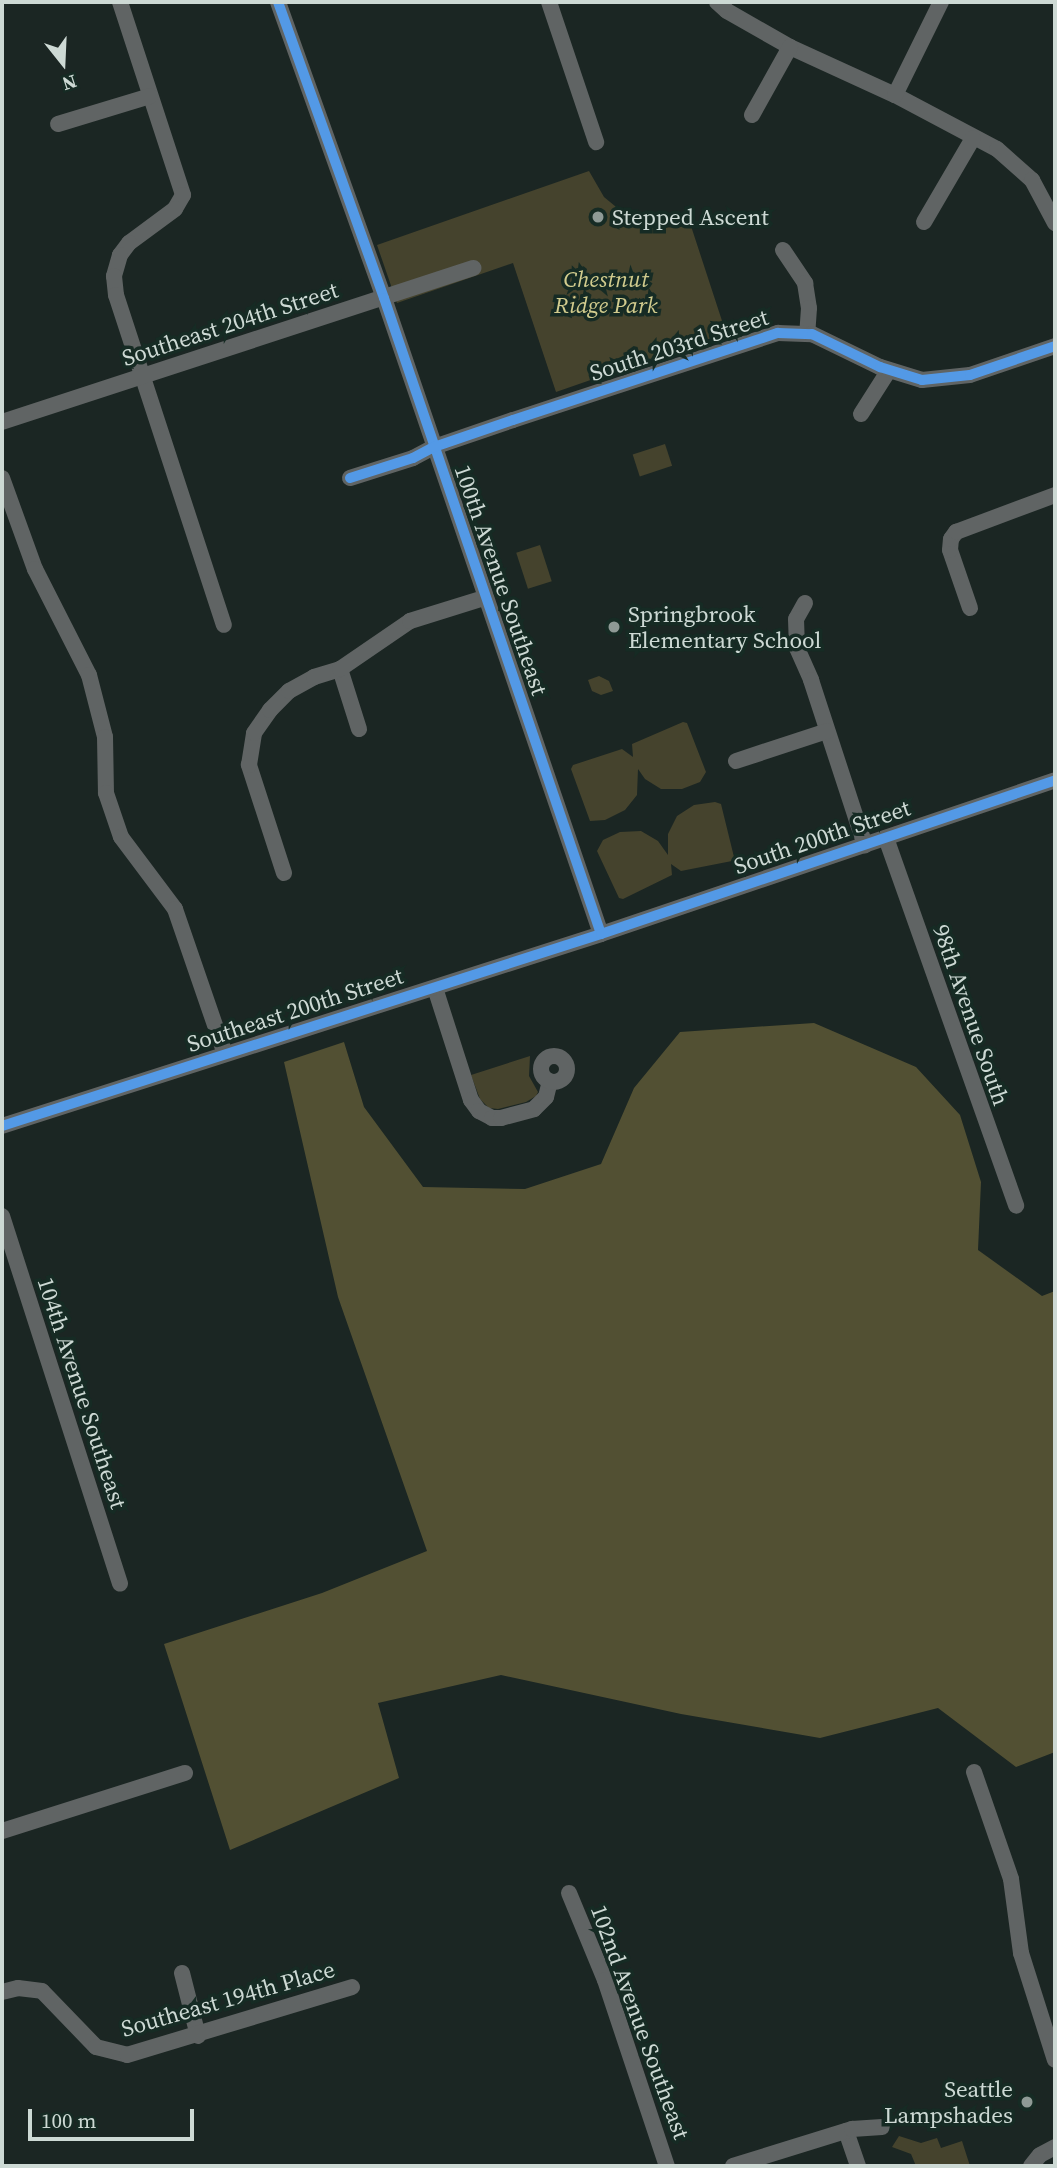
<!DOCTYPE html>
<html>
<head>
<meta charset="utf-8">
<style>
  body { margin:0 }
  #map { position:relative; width:1057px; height:2168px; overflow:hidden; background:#1b2623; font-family:"Source Serif 4",serif }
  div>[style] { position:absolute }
  .green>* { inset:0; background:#45432d; transform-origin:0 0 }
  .forest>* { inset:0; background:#525033 }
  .minor>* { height:16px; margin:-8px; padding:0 8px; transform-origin:8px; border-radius:8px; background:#606464 }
  .minor>.ring { margin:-8px; padding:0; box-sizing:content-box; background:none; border:16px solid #606464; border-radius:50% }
  .cycleway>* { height:10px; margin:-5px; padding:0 5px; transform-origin:5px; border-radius:5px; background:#5399e6 }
  .dots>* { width:19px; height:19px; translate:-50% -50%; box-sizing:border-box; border:4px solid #162b24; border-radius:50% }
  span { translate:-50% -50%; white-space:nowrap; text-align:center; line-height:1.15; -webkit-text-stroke:7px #162b24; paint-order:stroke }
  .poi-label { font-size:23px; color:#cdd9d4 }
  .left { translate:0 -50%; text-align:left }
  .right { translate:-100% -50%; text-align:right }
  .park-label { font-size:23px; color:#d2cc8e; font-style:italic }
  .street-label { font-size:23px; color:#cdd9d4 }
  .frame { position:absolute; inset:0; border:4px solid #cdd9d4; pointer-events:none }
  .north { position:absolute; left:28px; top:28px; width:70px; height:70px; -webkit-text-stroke:5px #162b24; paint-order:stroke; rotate:162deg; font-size:19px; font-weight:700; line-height:28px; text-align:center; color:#cdd9d4 }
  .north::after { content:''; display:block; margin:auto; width:24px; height:32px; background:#cdd9d4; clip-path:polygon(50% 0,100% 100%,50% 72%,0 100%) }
  .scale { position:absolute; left:28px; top:2109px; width:166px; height:32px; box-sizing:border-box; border:4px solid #cdd9d4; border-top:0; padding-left:9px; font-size:21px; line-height:24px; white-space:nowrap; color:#cdd9d4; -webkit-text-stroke:5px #162b24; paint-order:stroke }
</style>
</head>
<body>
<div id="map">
  <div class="green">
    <div style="clip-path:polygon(589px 171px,604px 197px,627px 216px,660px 228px,691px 226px,726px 333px,556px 392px,513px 263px,397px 303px,377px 245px)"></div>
    <div style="left:665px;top:444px;width:23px;height:34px;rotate:72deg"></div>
    <div style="left:540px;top:545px;width:38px;height:25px;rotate:72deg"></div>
    <div style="clip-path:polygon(599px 676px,609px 681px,613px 691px,601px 695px,592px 691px,588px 680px)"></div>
    <div style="clip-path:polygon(683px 722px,687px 723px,706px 772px,700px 782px,682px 789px,661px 789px,645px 779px,638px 769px,637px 795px,625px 810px,605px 820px,590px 821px,571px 769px,573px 765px,622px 749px,633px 757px,632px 744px)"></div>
    <div style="clip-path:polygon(715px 802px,721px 804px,734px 857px,732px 861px,681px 871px,671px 864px,672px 875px,623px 899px,619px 898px,597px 851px,603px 840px,620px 832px,641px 831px,658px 841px,668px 855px,668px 834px,677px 816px,694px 805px)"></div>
    <div style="clip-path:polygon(530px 1056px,529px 1076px,538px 1092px,536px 1096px,526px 1102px,498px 1109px,489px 1108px,480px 1099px,471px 1075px)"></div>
    <div style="clip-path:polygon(899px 2136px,921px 2143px,937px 2138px,941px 2148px,962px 2141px,970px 2166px,916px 2166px,911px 2154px,892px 2147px)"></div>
  </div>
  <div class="forest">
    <div style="clip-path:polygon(814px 1023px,916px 1067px,960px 1115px,981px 1182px,978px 1250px,1042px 1296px,1055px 1291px,1055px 1752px,1016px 1767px,938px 1708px,820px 1738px,681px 1714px,501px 1675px,378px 1703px,399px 1778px,230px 1850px,164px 1644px,322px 1593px,427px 1551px,338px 1297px,284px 1062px,344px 1042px,364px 1107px,423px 1187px,525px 1189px,601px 1164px,634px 1088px,680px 1032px)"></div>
  </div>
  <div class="minor">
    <div style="left:120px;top:2px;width:203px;rotate:71.9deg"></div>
    <div style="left:183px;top:195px;width:16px;rotate:120deg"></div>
    <div style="left:175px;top:209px;width:57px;rotate:143.5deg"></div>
    <div style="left:129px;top:243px;width:15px;rotate:127deg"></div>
    <div style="left:120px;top:255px;width:22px;rotate:106deg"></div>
    <div style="left:114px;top:276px;width:19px;rotate:84deg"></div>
    <div style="left:116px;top:295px;width:347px;rotate:71.9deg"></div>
    <div style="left:278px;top:2px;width:314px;rotate:70.3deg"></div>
    <div style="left:384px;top:298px;width:672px;rotate:71.16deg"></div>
    <div style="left:549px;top:2px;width:148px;rotate:71.4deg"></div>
    <div style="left:717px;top:2px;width:13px;rotate:42deg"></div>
    <div style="left:727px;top:11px;width:73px;rotate:29.7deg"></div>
    <div style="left:790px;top:47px;width:115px;rotate:24.6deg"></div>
    <div style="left:895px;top:95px;width:115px;rotate:27.9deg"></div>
    <div style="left:997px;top:149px;width:47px;rotate:41.5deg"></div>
    <div style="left:1032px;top:180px;width:49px;rotate:61.9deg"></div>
    <div style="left:895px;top:95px;width:104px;rotate:-63.7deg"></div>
    <div style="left:752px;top:115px;width:78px;rotate:-60.8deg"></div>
    <div style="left:58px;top:124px;width:96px;rotate:-16.9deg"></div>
    <div style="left:924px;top:222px;width:97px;rotate:-59.7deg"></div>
    <div style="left:783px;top:250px;width:40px;rotate:56deg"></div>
    <div style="left:805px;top:283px;width:25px;rotate:81deg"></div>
    <div style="left:809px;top:308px;width:26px;rotate:94deg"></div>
    <div style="left:861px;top:414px;width:52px;rotate:-57.5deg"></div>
    <div style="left:2px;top:422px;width:496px;rotate:-18.1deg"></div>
    <div style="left:2px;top:478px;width:97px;rotate:70.1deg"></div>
    <div style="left:35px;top:569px;width:119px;rotate:63deg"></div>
    <div style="left:89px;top:675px;width:64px;rotate:75.5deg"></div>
    <div style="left:105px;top:737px;width:56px;rotate:89deg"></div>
    <div style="left:106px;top:793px;width:46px;rotate:71.2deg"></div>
    <div style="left:121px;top:837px;width:90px;rotate:53.1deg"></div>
    <div style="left:175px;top:909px;width:153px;rotate:71deg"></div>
    <div style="left:350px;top:478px;width:66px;rotate:-17.6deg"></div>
    <div style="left:413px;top:458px;width:24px;rotate:-28deg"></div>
    <div style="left:434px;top:447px;width:83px;rotate:-18.9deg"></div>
    <div style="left:513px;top:420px;width:279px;rotate:-18.2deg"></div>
    <div style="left:778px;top:333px;width:34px;rotate:2deg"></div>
    <div style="left:812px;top:334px;width:76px;rotate:25.9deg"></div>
    <div style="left:880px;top:367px;width:44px;rotate:17.2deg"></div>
    <div style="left:922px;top:380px;width:48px;rotate:-5.9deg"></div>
    <div style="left:970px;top:375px;width:90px;rotate:-18.8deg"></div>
    <div style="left:805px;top:603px;width:18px;rotate:119deg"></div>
    <div style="left:796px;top:619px;width:29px;rotate:88deg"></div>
    <div style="left:797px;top:648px;width:35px;rotate:66deg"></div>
    <div style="left:811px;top:680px;width:174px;rotate:71.9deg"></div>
    <div style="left:970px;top:608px;width:61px;rotate:-109deg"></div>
    <div style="left:950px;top:550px;width:11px;rotate:-85deg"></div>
    <div style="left:951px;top:539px;width:9px;rotate:-54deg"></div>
    <div style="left:956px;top:532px;width:106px;rotate:-20.5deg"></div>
    <div style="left:340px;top:669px;width:63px;rotate:72.4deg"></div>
    <div style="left:736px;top:761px;width:96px;rotate:-18.2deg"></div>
    <div style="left:886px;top:838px;width:390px;rotate:70.5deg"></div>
    <div style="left:284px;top:873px;width:114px;rotate:-108deg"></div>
    <div style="left:249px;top:765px;width:32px;rotate:-81deg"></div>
    <div style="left:254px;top:733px;width:28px;rotate:-55deg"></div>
    <div style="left:270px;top:710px;width:27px;rotate:-45deg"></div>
    <div style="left:289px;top:691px;width:29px;rotate:-29deg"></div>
    <div style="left:314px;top:677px;width:27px;rotate:-17deg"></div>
    <div style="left:340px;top:669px;width:85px;rotate:-34.4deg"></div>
    <div style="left:410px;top:621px;width:77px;rotate:-17.3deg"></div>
    <div style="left:435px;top:988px;width:118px;rotate:72.2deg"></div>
    <div style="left:471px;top:1100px;width:14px;rotate:54deg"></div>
    <div style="left:479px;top:1111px;width:15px;rotate:28deg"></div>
    <div style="left:492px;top:1118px;width:9px"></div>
    <div style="left:501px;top:1118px;width:34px;rotate:-15deg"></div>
    <div style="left:534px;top:1109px;width:17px;rotate:-45deg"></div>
    <div style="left:546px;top:1097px;width:16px;rotate:-76deg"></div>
    <div class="ring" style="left:541px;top:1056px;width:10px;height:10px"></div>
    <div style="left:2px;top:1126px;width:629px;rotate:-17.77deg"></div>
    <div style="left:601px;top:934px;width:479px;rotate:-18.7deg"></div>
    <div style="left:2px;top:1216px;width:386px;rotate:72.2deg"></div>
    <div style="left:974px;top:1772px;width:113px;rotate:70.9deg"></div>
    <div style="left:1011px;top:1879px;width:75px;rotate:82.3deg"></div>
    <div style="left:1021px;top:1953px;width:112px;rotate:72.4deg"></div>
    <div style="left:2px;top:1831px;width:192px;rotate:-17.6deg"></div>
    <div style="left:569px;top:1893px;width:94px;rotate:67.5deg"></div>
    <div style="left:605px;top:1980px;width:196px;rotate:71.6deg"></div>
    <div style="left:182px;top:1973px;width:65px;rotate:75.7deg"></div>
    <div style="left:2px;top:1992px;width:16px;rotate:-14deg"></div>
    <div style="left:18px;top:1988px;width:24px;rotate:7deg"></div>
    <div style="left:42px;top:1991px;width:78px;rotate:46deg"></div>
    <div style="left:96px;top:2047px;width:32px;rotate:14deg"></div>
    <div style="left:127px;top:2055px;width:235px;rotate:-16.8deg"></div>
    <div style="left:846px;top:2131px;width:37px;rotate:71deg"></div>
    <div style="left:733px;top:2166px;width:125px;rotate:-17.3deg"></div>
    <div style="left:852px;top:2129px;width:30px;rotate:-4deg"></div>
    <div style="left:1031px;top:2166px;width:14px;rotate:-51deg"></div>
    <div style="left:1040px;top:2155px;width:17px;rotate:-28deg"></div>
  </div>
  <div class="cycleway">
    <div style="left:278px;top:2px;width:314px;rotate:70.3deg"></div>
    <div style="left:384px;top:298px;width:672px;rotate:71.16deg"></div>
    <div style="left:350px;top:478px;width:66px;rotate:-17.6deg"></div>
    <div style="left:413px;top:458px;width:24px;rotate:-28deg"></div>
    <div style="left:434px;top:447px;width:83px;rotate:-18.9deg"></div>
    <div style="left:513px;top:420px;width:279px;rotate:-18.2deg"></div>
    <div style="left:778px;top:333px;width:34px;rotate:2deg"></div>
    <div style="left:812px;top:334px;width:76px;rotate:25.9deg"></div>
    <div style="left:880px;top:367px;width:44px;rotate:17.2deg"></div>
    <div style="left:922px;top:380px;width:48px;rotate:-5.9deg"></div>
    <div style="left:970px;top:375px;width:90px;rotate:-18.8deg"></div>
    <div style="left:2px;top:1126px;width:629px;rotate:-17.77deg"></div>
    <div style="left:601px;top:934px;width:479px;rotate:-18.7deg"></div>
  </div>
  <div class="dots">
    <div style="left:598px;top:217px;background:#8f9a96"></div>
    <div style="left:614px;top:627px;background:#8f9a96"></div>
    <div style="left:1027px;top:2102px;background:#8f9a96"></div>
  </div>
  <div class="poi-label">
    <span class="left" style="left:612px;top:217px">Stepped Ascent</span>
    <span class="left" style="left:628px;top:627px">Springbrook<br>Elementary School</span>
    <span class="right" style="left:1013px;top:2102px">Seattle<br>Lampshades</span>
  </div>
  <div class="park-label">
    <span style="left:606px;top:292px">Chestnut<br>Ridge Park</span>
  </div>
  <div class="street-label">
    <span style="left:230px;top:324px;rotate:-18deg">Southeast 204th Street</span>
    <span style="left:679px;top:345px;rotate:-18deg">South 203rd Street</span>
    <span style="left:501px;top:580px;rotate:71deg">100th Avenue Southeast</span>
    <span style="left:822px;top:837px;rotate:-19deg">South 200th Street</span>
    <span style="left:295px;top:1010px;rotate:-18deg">Southeast 200th Street</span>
    <span style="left:971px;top:1015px;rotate:71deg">98th Avenue South</span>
    <span style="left:82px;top:1393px;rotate:72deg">104th Avenue Southeast</span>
    <span style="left:228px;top:1999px;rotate:-16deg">Southeast 194th Place</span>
    <span style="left:640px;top:2022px;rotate:70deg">102nd Avenue Southeast</span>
  </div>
  <div class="frame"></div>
  <div class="north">N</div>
  <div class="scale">100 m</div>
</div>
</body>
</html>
